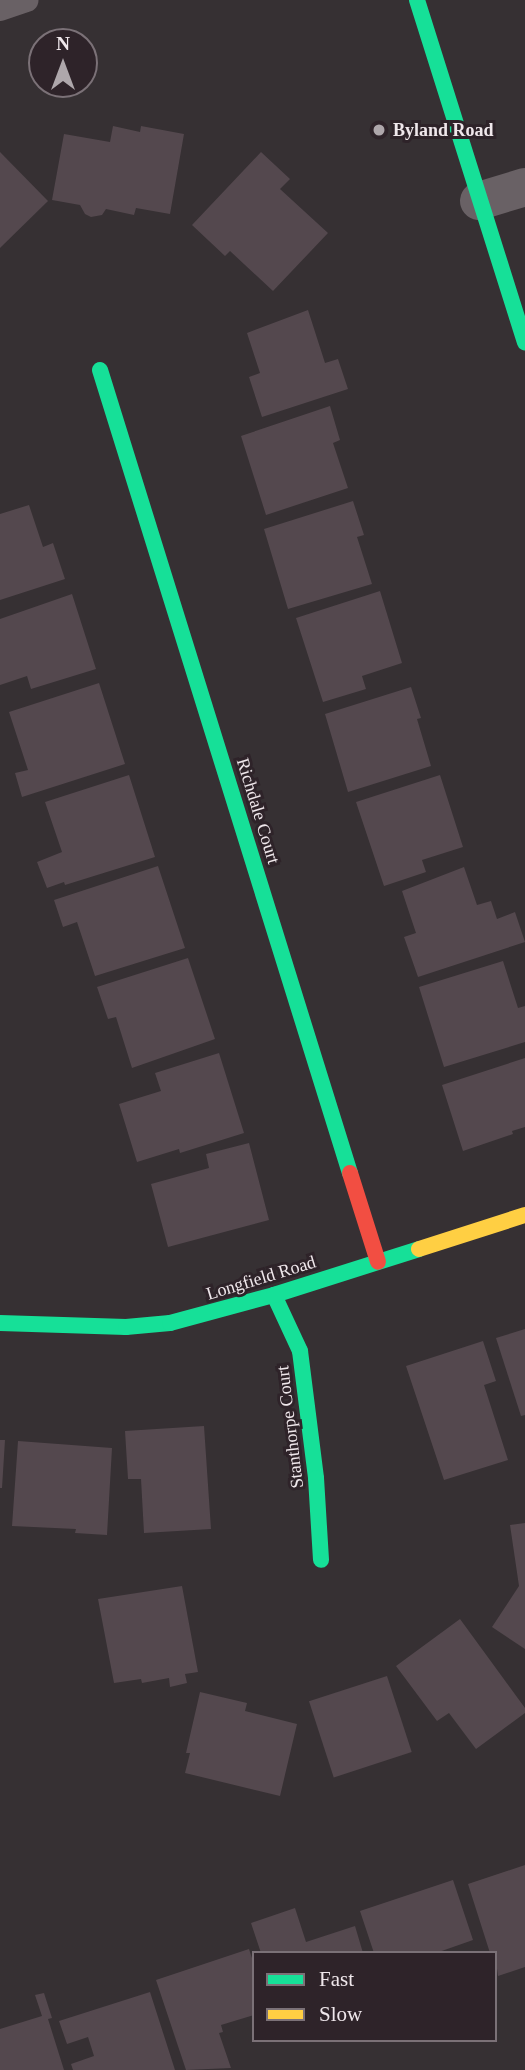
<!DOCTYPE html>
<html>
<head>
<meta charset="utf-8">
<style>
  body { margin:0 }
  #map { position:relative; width:525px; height:2070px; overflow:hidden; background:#363033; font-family:"Times New Roman",serif }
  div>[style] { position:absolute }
  .building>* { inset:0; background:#54484e; transform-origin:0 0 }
  .lane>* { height:23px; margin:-11.5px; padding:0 11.5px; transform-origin:11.5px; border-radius:11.5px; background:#696165 }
  .street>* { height:38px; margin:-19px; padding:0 19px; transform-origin:19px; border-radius:19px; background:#696165 }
  .fast>* { height:16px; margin:-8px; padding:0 8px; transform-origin:8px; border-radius:8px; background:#16e098 }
  .slow>* { height:16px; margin:-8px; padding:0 8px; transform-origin:8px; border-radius:8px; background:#ffcf43 }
  .jam>* { height:16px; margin:-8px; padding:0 8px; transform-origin:8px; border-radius:8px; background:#f24e42 }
  .dots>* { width:19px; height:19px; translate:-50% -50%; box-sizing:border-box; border:4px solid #2e2329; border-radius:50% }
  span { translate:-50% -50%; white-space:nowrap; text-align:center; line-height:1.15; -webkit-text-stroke:6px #2e2329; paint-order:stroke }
  .poi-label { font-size:18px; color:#efe7eb; font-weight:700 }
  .left { translate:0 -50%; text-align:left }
  .street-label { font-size:18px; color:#efe7eb }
  .legend { position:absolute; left:252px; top:1951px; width:245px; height:91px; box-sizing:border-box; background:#2e2329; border:2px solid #7b7177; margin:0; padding:9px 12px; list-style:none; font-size:21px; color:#efe7eb }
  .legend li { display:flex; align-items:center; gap:14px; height:35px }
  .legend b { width:35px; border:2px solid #7b7177 }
  .north { position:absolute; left:28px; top:28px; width:70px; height:70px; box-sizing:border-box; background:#2e2329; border:2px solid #7b7177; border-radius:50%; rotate:0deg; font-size:19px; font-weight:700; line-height:28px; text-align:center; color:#efe7eb }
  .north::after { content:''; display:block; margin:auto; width:24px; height:32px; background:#aea7ab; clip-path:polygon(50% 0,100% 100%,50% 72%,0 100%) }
</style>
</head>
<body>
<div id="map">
  <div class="building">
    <div style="clip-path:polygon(113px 126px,140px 132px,141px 126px,184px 134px,170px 214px,136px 208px,134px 215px,106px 209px,102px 215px,91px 217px,85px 214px,80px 205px,52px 200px,64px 134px,110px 142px)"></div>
    <div style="clip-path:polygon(0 152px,48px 201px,0 248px)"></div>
    <div style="clip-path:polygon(261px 152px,290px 179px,280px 189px,328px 233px,273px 291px,230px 251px,225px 256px,192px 225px)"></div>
    <div style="clip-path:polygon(308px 310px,325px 363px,338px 359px,348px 389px,262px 417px,249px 377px,260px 373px,247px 333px)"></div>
    <div style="clip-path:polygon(330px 406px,340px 440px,333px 443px,348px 488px,266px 515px,241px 436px)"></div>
    <div style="clip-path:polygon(353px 501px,364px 535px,357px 537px,372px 584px,288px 609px,264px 529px)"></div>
    <div style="clip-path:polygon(29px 505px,43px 547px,53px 543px,65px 579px,0 600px,0 514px)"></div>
    <div style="clip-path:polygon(380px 591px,402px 663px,362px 676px,366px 689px,323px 702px,296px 618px)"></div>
    <div style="clip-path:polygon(72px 594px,96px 669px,31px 689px,27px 676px,0 685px,0 619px)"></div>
    <div style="clip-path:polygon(99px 683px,125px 764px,22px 797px,15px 773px,28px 770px,9px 712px)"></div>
    <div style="clip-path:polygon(411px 687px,421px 718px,417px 719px,431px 766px,348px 792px,325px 714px)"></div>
    <div style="clip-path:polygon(129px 775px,155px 857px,65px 885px,64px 882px,47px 888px,37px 862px,62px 852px,45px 802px)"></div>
    <div style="clip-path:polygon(440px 775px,463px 847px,422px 860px,426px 872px,384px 886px,356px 802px)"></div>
    <div style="clip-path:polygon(158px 866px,185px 948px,95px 976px,77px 922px,63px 927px,54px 900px)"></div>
    <div style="clip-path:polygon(464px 867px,477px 905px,491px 901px,497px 919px,515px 912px,525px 942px,418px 977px,404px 937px,416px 933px,402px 891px)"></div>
    <div style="clip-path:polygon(188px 958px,215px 1039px,132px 1068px,116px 1017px,108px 1019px,97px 987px)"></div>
    <div style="clip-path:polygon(503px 961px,518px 1008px,525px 1006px,525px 1042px,444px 1067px,419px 987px)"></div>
    <div style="clip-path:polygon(219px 1053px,244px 1133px,180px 1153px,179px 1149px,137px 1162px,119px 1104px,161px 1091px,155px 1073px)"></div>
    <div style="clip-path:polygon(525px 1058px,525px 1127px,512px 1131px,513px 1134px,463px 1151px,442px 1085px)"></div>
    <div style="clip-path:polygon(249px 1143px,269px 1220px,168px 1247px,151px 1184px,209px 1168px,206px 1154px)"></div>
    <div style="clip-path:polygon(525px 1329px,525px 1415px,521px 1416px,496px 1338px)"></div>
    <div style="clip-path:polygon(483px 1341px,496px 1381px,484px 1385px,508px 1460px,444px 1480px,406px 1366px)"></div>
    <div style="clip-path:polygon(204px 1426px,211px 1529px,144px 1533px,141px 1479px,128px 1479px,125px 1431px)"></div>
    <div style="clip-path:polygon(0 1440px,5px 1440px,2px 1488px,0 1488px)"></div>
    <div style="clip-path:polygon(18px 1441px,112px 1448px,107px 1535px,75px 1533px,76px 1529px,12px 1526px)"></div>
    <div style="clip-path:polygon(525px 1523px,525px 1649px,492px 1627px,519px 1586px,510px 1525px)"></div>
    <div style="clip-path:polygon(182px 1586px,198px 1672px,185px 1674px,187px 1683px,170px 1687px,169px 1678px,142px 1683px,141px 1679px,114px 1683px,98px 1599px)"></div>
    <div style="clip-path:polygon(460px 1619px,525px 1708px,525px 1713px,476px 1749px,449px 1713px,437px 1721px,396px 1666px)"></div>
    <div style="left:387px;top:1676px;width:80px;height:82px;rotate:72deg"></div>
    <div style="clip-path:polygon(200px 1692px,247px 1703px,245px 1711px,297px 1724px,280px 1796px,185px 1773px,190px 1753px,186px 1753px)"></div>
    <div style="clip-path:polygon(525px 1865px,525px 1967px,498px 1976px,495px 1953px,490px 1953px,468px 1884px)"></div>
    <div style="clip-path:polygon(453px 1880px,473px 1940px,436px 1953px,374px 1953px,360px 1911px)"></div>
    <div style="clip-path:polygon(295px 1908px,306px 1942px,355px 1926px,363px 1953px,261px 1953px,251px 1923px)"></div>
    <div style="clip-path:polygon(249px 1949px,254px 1964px,254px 2015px,221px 2025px,223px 2032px,219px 2033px,231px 2068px,186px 2070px,156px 1980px)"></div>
    <div style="clip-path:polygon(150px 1992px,175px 2070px,73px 2070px,71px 2064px,94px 2056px,88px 2037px,67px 2044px,59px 2021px)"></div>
    <div style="clip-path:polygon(44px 1993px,52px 2018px,48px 2019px,64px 2070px,0 2070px,0 2029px,42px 2016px,35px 1995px)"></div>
  </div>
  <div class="lane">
    <div style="left:0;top:9px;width:28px;rotate:-19deg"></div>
  </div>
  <div class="street">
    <div style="left:479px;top:201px;width:48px;rotate:-16.9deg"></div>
  </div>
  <div class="fast">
    <div style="left:417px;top:0;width:359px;rotate:72.5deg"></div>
    <div style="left:100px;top:370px;width:841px;rotate:72.71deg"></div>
    <div style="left:274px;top:1295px;width:62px;rotate:65.1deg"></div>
    <div style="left:300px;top:1351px;width:128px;rotate:82.8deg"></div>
    <div style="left:316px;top:1478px;width:82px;rotate:86.5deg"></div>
    <div style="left:0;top:1323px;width:126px;rotate:1.8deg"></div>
    <div style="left:126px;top:1327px;width:44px;rotate:-5.2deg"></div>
    <div style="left:170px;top:1323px;width:108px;rotate:-15.1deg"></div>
    <div style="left:274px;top:1295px;width:152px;rotate:-17.6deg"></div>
  </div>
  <div class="slow">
    <div style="left:419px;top:1249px;width:111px;rotate:-17.8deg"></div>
  </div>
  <div class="jam">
    <div style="left:350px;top:1173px;width:93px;rotate:72.5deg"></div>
  </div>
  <div class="dots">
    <div style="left:379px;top:130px;background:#aea7ab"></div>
  </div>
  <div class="poi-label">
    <span class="left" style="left:393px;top:130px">Byland Road</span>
  </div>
  <div class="street-label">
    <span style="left:258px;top:811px;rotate:73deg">Richdale Court</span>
    <span style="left:261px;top:1278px;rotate:-17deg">Longfield Road</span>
    <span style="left:290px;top:1427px;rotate:-97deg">Stanthorpe Court</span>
  </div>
  <ul class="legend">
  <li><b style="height:9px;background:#16e098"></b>Fast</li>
  <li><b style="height:9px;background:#ffcf43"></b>Slow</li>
  </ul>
  <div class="north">N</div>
</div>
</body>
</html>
